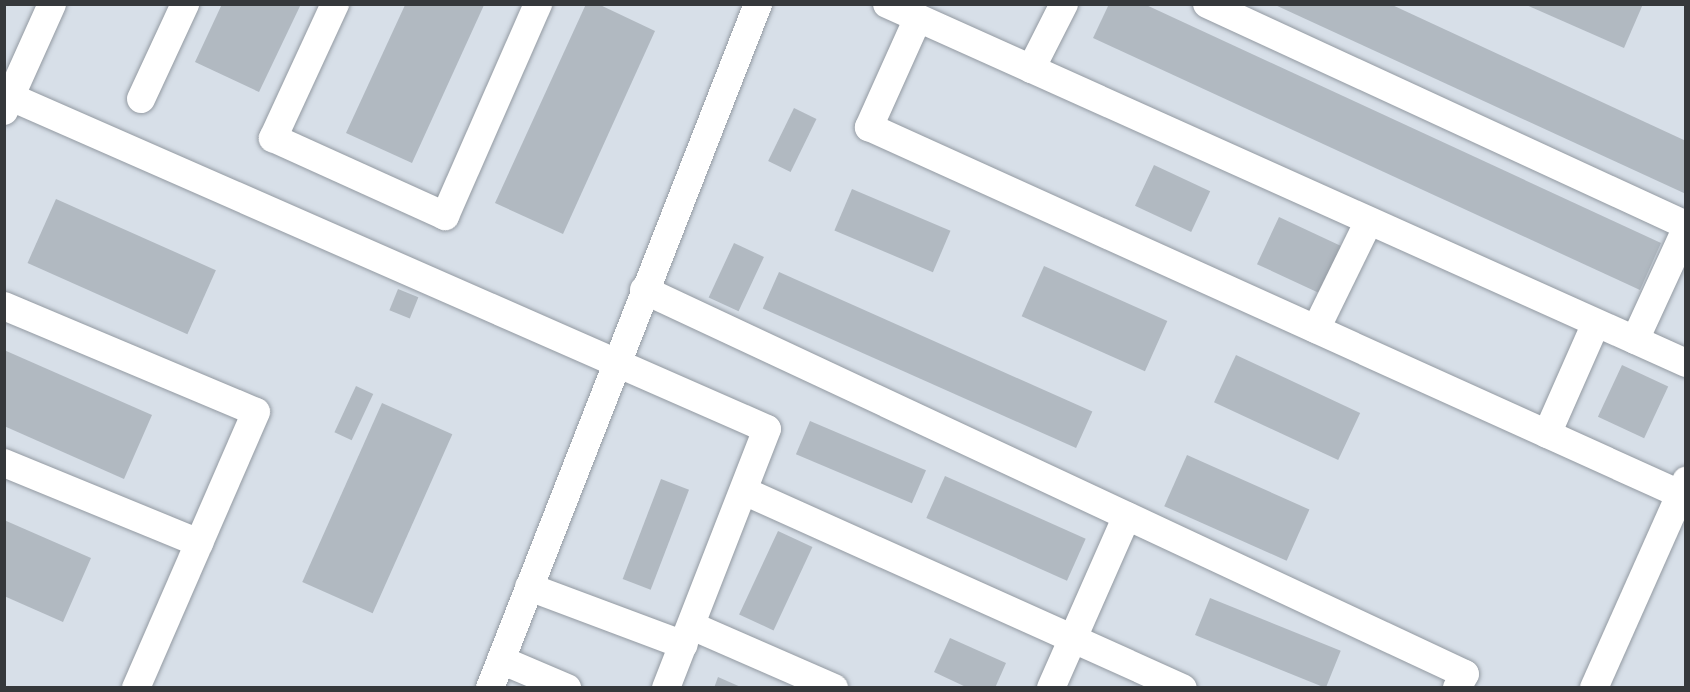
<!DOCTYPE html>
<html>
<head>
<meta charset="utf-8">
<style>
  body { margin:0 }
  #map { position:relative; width:1690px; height:692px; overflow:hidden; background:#d7dfe8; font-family:"Alegreya Sans",sans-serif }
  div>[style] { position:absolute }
  .building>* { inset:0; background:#b1b9c1; transform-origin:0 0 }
  .roads { filter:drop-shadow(0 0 2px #939aa2) drop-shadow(0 0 2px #939aa2) }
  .minor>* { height:28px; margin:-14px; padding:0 14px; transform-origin:14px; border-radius:14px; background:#fff }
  span { translate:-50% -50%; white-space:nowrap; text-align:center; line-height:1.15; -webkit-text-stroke:4.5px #d7dfe8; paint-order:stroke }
  .frame { position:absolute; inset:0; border:6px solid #35383b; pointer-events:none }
</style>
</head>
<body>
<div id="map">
  <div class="building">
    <div style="clip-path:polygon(222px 4px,301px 4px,259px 92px,195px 62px)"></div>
    <div style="clip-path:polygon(586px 4px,598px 4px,655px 31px,563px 234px,495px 203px)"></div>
    <div style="clip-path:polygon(1109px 4px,1144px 4px,1661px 243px,1640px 290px,1093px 38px)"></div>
    <div style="clip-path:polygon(1273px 4px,1390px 4px,1686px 141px,1686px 194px)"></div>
    <div style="clip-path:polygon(1524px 4px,1643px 4px,1624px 48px)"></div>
    <div style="clip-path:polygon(405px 5px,484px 5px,412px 163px,346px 133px)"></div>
    <div style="left:794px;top:108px;width:25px;height:59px;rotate:26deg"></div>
    <div style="left:1154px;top:165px;width:62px;height:45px;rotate:25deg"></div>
    <div style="left:852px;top:189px;width:107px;height:45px;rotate:23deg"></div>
    <div style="left:56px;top:199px;width:175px;height:70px;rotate:24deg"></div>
    <div style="left:1279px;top:217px;width:72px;height:52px;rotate:25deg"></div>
    <div style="left:734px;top:243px;width:33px;height:60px;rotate:25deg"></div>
    <div style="left:1044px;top:266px;width:135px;height:55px;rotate:24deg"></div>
    <div style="left:779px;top:272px;width:343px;height:40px;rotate:24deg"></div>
    <div style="left:398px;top:289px;width:22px;height:23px;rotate:22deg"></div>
    <div style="clip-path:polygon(4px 350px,152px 415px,124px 479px,4px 426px)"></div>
    <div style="left:1236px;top:355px;width:137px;height:52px;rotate:25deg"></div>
    <div style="left:1622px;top:365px;width:51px;height:57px;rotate:25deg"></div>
    <div style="left:356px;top:386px;width:19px;height:51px;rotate:25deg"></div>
    <div style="left:382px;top:403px;width:77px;height:196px;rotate:24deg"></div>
    <div style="left:810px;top:421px;width:126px;height:36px;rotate:23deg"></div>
    <div style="left:1187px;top:455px;width:134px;height:56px;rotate:24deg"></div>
    <div style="left:945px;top:476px;width:154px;height:46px;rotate:24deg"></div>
    <div style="left:661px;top:479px;width:30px;height:107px;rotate:21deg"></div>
    <div style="clip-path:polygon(4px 520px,91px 558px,63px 622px,4px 596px)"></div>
    <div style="left:778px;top:531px;width:38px;height:92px;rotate:25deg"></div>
    <div style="left:1210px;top:598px;width:141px;height:40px;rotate:22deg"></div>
    <div style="clip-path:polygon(950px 638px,1006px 663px,995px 688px,968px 688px,934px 672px)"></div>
    <div style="clip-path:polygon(718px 677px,743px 688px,714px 688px)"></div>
  </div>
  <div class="roads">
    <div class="minor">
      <div style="left:335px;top:4px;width:148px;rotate:114.8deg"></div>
      <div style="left:273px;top:138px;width:189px;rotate:24.4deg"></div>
      <div style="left:445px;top:216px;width:232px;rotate:-66.3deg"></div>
      <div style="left:887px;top:4px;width:876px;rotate:24.19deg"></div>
      <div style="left:1207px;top:4px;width:528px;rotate:24.77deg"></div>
      <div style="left:918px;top:18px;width:120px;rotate:114.2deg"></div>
      <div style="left:869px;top:127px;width:890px;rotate:24.35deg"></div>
      <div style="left:1031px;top:69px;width:73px;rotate:-63.1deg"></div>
      <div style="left:4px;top:94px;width:833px;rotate:23.7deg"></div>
      <div style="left:767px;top:429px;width:278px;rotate:111.3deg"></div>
      <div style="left:141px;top:99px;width:105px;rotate:-65.1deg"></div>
      <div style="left:4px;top:111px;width:117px;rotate:-65.8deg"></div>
      <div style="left:644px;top:290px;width:906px;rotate:25.07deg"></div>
      <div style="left:1465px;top:674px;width:16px;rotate:120deg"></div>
      <div style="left:4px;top:306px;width:273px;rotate:22.8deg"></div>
      <div style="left:256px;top:412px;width:301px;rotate:113.5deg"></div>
      <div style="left:1316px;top:329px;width:120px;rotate:-63.9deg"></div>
      <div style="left:1635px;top:340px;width:122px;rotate:-65.3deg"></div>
      <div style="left:1547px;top:434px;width:121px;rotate:-66.2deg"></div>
      <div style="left:4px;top:463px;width:211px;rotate:22.3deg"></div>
      <div style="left:744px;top:491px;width:481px;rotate:24.2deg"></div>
      <div style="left:529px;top:587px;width:165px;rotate:20.5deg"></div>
      <div style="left:692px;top:626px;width:155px;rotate:23.6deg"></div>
      <div style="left:501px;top:660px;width:72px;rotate:23deg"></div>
      <div style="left:490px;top:688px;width:735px;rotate:-68.6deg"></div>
      <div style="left:1051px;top:688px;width:188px;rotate:-66.2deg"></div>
      <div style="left:1594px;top:688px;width:227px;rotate:-66deg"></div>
    </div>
  </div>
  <div class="frame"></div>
</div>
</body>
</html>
